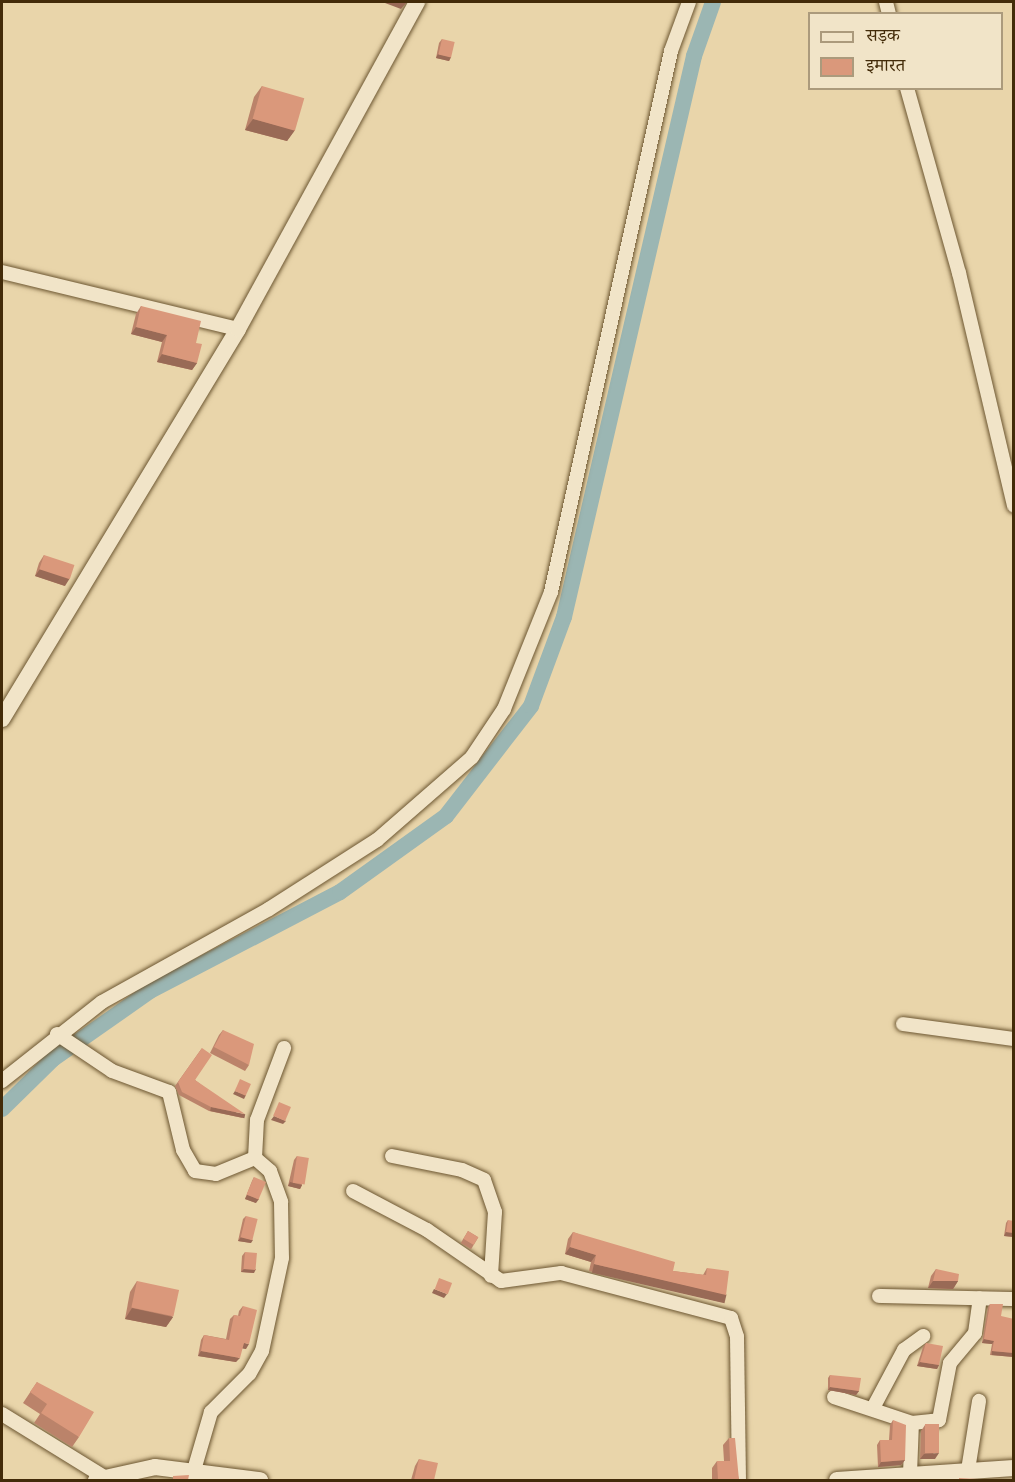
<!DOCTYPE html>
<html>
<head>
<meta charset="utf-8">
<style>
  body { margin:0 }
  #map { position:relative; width:1015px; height:1482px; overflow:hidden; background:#e9d5aa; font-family:Alegreya,"Noto Serif Devanagari",serif }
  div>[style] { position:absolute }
  .canal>* { height:16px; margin:-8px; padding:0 8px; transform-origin:8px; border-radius:8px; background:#9bb6b3 }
  .roads { filter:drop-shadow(0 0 2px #6c5631) drop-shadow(0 0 2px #6c5631) }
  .minor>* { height:14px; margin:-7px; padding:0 7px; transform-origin:7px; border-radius:7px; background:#f1e4c8 }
  .tertiary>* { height:16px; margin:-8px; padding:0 8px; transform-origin:8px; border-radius:8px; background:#f1e4c8 }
  .wall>* { inset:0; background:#bb836a; transform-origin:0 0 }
  .shaded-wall>* { inset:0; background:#996a56; transform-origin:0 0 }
  .building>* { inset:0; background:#da987b; transform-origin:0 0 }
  span { translate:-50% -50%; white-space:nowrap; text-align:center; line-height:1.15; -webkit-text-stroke:5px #f1e4c8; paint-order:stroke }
  .frame { position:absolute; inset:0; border:3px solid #432b09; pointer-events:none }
  .legend { position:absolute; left:808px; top:12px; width:195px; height:78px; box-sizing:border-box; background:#f1e4c8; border:2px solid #ab9a7c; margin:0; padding:8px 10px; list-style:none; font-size:18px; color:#432b09 }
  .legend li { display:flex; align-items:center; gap:12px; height:30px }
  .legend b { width:30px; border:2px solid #ab9a7c }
</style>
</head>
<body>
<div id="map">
  <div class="canal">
    <div style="left:2px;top:1109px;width:71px;rotate:-44.4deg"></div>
    <div style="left:53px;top:1059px;width:118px;rotate:-35deg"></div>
    <div style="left:150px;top:991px;width:214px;rotate:-27.5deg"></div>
    <div style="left:340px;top:892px;width:130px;rotate:-35.6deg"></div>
    <div style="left:446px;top:816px;width:139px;rotate:-52.3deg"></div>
    <div style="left:531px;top:706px;width:95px;rotate:-69.7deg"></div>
    <div style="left:564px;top:617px;width:576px;rotate:-76.95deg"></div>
    <div style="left:694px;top:56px;width:57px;rotate:-70.6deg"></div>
  </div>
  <div class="roads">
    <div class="minor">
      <div style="left:886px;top:2px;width:12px;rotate:76deg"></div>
      <div style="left:907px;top:88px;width:192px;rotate:74.3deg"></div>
      <div style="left:959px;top:273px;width:239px;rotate:76.7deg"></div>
      <div style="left:2px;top:272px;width:243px;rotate:13.6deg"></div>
      <div style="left:903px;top:1024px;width:112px;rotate:7.7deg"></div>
      <div style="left:57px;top:1034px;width:66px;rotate:33.9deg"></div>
      <div style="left:112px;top:1071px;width:61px;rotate:20.2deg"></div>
      <div style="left:169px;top:1092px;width:60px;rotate:76.4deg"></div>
      <div style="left:183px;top:1150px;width:24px;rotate:60deg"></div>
      <div style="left:195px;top:1171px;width:21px;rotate:8deg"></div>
      <div style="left:216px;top:1174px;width:42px;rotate:-22.3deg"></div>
      <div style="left:255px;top:1158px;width:20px;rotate:41deg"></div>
      <div style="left:270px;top:1171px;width:33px;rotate:70deg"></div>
      <div style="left:281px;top:1202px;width:56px;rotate:89deg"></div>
      <div style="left:282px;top:1258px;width:95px;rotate:102.1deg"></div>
      <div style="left:262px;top:1351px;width:26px;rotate:119deg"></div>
      <div style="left:249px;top:1374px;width:54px;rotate:135deg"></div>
      <div style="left:211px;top:1412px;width:60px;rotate:106.3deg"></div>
      <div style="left:2px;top:1081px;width:127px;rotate:-38.3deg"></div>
      <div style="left:102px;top:1002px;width:191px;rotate:-29.1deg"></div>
      <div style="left:269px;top:909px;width:128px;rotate:-32.6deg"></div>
      <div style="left:377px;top:840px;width:126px;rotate:-41.1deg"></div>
      <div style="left:472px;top:757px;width:58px;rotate:-56.3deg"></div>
      <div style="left:504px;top:709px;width:126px;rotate:-68.1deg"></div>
      <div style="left:551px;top:592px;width:554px;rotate:-77.49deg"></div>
      <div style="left:671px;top:51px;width:52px;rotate:-69.8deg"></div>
      <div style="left:392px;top:1156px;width:71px;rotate:11.3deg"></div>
      <div style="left:462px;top:1170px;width:24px;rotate:24deg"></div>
      <div style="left:484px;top:1180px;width:34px;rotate:71deg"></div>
      <div style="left:495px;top:1212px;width:64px;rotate:93.6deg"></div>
      <div style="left:255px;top:1158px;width:38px;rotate:-87deg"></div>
      <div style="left:257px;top:1120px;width:77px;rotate:-69.4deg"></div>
      <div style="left:353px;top:1191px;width:84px;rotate:27.8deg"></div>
      <div style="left:427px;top:1230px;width:90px;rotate:34.6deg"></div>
      <div style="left:501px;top:1281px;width:61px;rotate:-7.6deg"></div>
      <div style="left:561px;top:1273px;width:176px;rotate:14.8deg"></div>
      <div style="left:731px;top:1318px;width:20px;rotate:72deg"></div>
      <div style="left:737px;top:1337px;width:143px;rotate:89.2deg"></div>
      <div style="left:879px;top:1296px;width:135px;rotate:1.3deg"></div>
      <div style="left:834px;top:1397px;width:82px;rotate:18.4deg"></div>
      <div style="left:912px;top:1423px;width:27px;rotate:-6deg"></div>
      <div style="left:939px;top:1420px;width:58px;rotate:-79.1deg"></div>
      <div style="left:950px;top:1363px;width:39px;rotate:-50deg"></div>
      <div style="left:975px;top:1333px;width:35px;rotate:-82deg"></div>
      <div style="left:873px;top:1408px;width:66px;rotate:-61.9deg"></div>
      <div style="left:904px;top:1350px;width:24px;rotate:-36deg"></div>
      <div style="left:2px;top:1414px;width:120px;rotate:31.7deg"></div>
      <div style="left:968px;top:1470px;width:70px;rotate:-80.9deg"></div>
      <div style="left:910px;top:1474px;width:51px;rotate:-87.8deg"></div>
    </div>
    <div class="tertiary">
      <div style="left:2px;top:719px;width:456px;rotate:-58.8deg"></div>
      <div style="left:238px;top:329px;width:373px;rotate:-61.3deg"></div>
      <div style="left:96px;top:1480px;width:60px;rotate:-12.4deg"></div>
      <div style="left:155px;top:1467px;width:106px;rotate:7.1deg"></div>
      <div style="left:837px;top:1480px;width:177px;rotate:-3.9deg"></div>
    </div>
  </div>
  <div class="wall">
    <div style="clip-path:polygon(442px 39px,451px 57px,449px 61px,436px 58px,439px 43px)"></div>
    <div style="clip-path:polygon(262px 86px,295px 130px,287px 141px,245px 130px,254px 97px)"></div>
    <div style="clip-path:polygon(141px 306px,196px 343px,197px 363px,192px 370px,157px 362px,162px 342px,131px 334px,136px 314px)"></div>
    <div style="clip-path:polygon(44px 555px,65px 586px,35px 576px,39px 563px)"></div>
    <div style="clip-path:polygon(223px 1030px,249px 1065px,245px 1071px,210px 1053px,219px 1035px)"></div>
    <div style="clip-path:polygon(202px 1048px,195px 1080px,243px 1118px,209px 1111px,179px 1095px,175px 1086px)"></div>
    <div style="clip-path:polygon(297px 1156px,302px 1185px,300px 1189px,288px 1186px,294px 1160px)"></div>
    <div style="clip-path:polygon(254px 1177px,256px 1203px,245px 1199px,252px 1181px)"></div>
    <div style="clip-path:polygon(246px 1216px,251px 1243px,238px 1241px,243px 1219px)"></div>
    <div style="clip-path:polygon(1008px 1220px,1014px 1237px,1004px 1236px,1006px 1223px)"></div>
    <div style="left:468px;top:1231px;width:12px;height:14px;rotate:31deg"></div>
    <div style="clip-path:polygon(573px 1232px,673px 1271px,703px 1275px,707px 1268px,726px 1295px,721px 1302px,589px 1271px,591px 1262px,565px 1254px,568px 1239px)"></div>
    <div style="clip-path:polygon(245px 1252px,254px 1273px,241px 1272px,242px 1256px)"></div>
    <div style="clip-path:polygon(936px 1269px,958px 1281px,953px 1289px,928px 1288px,931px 1276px)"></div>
    <div style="clip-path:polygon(137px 1281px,173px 1317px,166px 1327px,125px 1319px,130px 1292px)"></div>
    <div style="clip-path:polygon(990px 1304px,1001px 1316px,1014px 1357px,990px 1355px,992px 1344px,982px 1343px,988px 1307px)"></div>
    <div style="clip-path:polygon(243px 1306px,246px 1349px,242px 1348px,236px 1362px,198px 1356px,201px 1340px,204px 1335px,226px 1339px,230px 1319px,234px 1315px,238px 1316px,239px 1311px)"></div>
    <div style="clip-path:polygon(926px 1343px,939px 1365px,937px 1369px,917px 1366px,923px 1347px)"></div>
    <div style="clip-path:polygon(830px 1375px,859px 1391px,856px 1395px,828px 1390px,828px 1378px)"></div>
    <div style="clip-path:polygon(37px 1382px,79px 1437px,72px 1447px,34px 1423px,40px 1414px,23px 1403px)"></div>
    <div style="clip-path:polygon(893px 1420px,905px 1460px,901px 1465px,878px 1467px,877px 1445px,880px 1440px,889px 1440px,890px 1425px)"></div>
    <div style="clip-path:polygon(925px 1425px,935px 1459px,920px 1459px,921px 1431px)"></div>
    <div style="clip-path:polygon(729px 1438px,739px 1480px,712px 1480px,712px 1468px,717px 1461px,724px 1461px,723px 1445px)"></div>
    <div style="clip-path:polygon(419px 1459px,434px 1480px,411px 1480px,415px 1466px)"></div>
  </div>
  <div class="shaded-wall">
    <div style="clip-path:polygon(386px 2px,407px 2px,401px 9px,385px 3px)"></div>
    <div style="clip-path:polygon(438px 54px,451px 57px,449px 61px,436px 58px)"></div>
    <div style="clip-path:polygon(253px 119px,295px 130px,287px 141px,245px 130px)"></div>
    <div style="clip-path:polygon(136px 327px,167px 335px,162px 342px,131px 334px)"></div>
    <div style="clip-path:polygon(162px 354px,197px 363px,192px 370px,157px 362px)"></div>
    <div style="clip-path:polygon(40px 569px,70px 578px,65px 586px,35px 576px)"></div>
    <div style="clip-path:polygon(235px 1091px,246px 1095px,244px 1099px,233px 1094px)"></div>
    <div style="left:211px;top:1107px;width:35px;height:4px;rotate:12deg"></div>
    <div style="clip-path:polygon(274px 1116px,286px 1121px,283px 1124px,271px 1120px)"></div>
    <div style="clip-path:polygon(290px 1182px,302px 1185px,300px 1189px,288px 1186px)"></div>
    <div style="clip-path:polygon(247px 1195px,259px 1199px,256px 1203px,245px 1199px)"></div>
    <div style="clip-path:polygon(1006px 1232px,1014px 1233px,1014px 1237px,1004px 1236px)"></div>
    <div style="clip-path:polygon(241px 1237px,253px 1240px,251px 1243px,238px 1241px)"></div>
    <div style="clip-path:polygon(570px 1247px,596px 1255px,591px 1262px,565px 1254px)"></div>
    <div style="left:594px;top:1264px;width:136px;height:9px;rotate:13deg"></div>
    <div style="clip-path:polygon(244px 1269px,256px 1269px,254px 1273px,241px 1272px)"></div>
    <div style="clip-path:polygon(933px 1281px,958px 1281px,953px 1289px,928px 1288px)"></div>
    <div style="clip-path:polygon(434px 1289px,447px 1294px,444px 1298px,432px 1293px)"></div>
    <div style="clip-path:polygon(132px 1308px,173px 1317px,166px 1327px,125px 1319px)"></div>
    <div style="clip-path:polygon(984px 1339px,994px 1341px,992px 1344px,982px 1343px)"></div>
    <div style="clip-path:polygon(244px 1343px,249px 1344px,246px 1349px,240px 1348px)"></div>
    <div style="clip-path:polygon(201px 1351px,240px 1358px,236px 1362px,198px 1356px)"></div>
    <div style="left:992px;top:1351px;width:22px;height:4px;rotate:5deg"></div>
    <div style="clip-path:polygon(920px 1362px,939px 1365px,937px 1369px,917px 1366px)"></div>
    <div style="clip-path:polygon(830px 1387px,859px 1391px,856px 1395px,828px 1390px)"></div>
    <div style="clip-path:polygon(939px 1453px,935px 1459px,920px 1459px,924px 1454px)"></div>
    <div style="clip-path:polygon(905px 1460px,901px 1465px,878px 1467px,881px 1462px)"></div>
  </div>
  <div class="building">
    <div style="left:442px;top:39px;width:13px;height:16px;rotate:13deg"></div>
    <div style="left:262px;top:86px;width:44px;height:34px;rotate:16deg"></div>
    <div style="clip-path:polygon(141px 306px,201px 321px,196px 343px,202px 344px,197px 363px,162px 354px,167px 335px,136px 327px)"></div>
    <div style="left:44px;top:555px;width:32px;height:15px;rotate:18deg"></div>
    <div style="clip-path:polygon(223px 1030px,254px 1044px,249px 1065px,214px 1047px)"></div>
    <div style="clip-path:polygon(202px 1048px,212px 1055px,195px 1080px,245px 1114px,211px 1107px,182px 1092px,178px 1082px)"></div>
    <div style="left:240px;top:1079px;width:12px;height:13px;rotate:24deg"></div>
    <div style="left:279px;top:1102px;width:13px;height:15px;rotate:23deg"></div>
    <div style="left:297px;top:1156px;width:12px;height:27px;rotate:9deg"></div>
    <div style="left:254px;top:1177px;width:13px;height:19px;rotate:23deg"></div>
    <div style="left:246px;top:1216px;width:12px;height:22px;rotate:14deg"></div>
    <div style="clip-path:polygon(1008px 1220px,1014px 1221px,1014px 1233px,1006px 1232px)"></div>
    <div style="left:468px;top:1231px;width:12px;height:9px;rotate:31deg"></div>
    <div style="clip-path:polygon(573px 1232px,675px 1262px,673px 1271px,706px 1275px,707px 1268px,729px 1271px,726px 1295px,594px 1264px,596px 1255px,570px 1247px)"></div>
    <div style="left:245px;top:1252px;width:12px;height:17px;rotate:5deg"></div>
    <div style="clip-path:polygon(936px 1269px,959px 1274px,958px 1281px,933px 1281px)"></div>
    <div style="left:439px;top:1278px;width:14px;height:12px;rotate:21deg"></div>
    <div style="left:137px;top:1281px;width:43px;height:27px;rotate:12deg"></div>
    <div style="clip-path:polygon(990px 1304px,1003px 1304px,1001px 1316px,1014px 1319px,1014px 1353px,992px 1351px,994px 1341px,984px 1339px)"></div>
    <div style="clip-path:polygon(243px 1306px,257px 1310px,249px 1344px,244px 1343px,240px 1358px,201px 1351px,204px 1335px,229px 1340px,234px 1315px,240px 1316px)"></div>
    <div style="clip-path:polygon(926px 1343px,943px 1346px,939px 1365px,920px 1362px)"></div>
    <div style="clip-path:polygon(830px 1375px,861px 1378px,859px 1391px,830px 1387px)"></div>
    <div style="clip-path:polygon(37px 1382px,94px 1412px,79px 1437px,41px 1413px,47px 1404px,30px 1392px)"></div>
    <div style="clip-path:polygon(893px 1420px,906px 1425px,905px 1460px,881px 1462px,880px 1440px,892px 1440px)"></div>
    <div style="left:939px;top:1424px;width:29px;height:14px;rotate:90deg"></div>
    <div style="clip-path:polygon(729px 1438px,735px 1438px,739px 1480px,718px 1480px,717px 1461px,730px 1461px)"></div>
    <div style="clip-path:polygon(419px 1459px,438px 1463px,434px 1480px,414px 1480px)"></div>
    <div style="clip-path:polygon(189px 1475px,188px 1480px,173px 1480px,173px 1476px)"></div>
    <div style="clip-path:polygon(959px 1478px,996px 1480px,959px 1480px)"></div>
  </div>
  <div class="frame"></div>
  <ul class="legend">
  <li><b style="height:8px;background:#f1e4c8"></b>सड़क</li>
  <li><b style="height:16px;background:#da987b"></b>इमारत</li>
  </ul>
</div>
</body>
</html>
